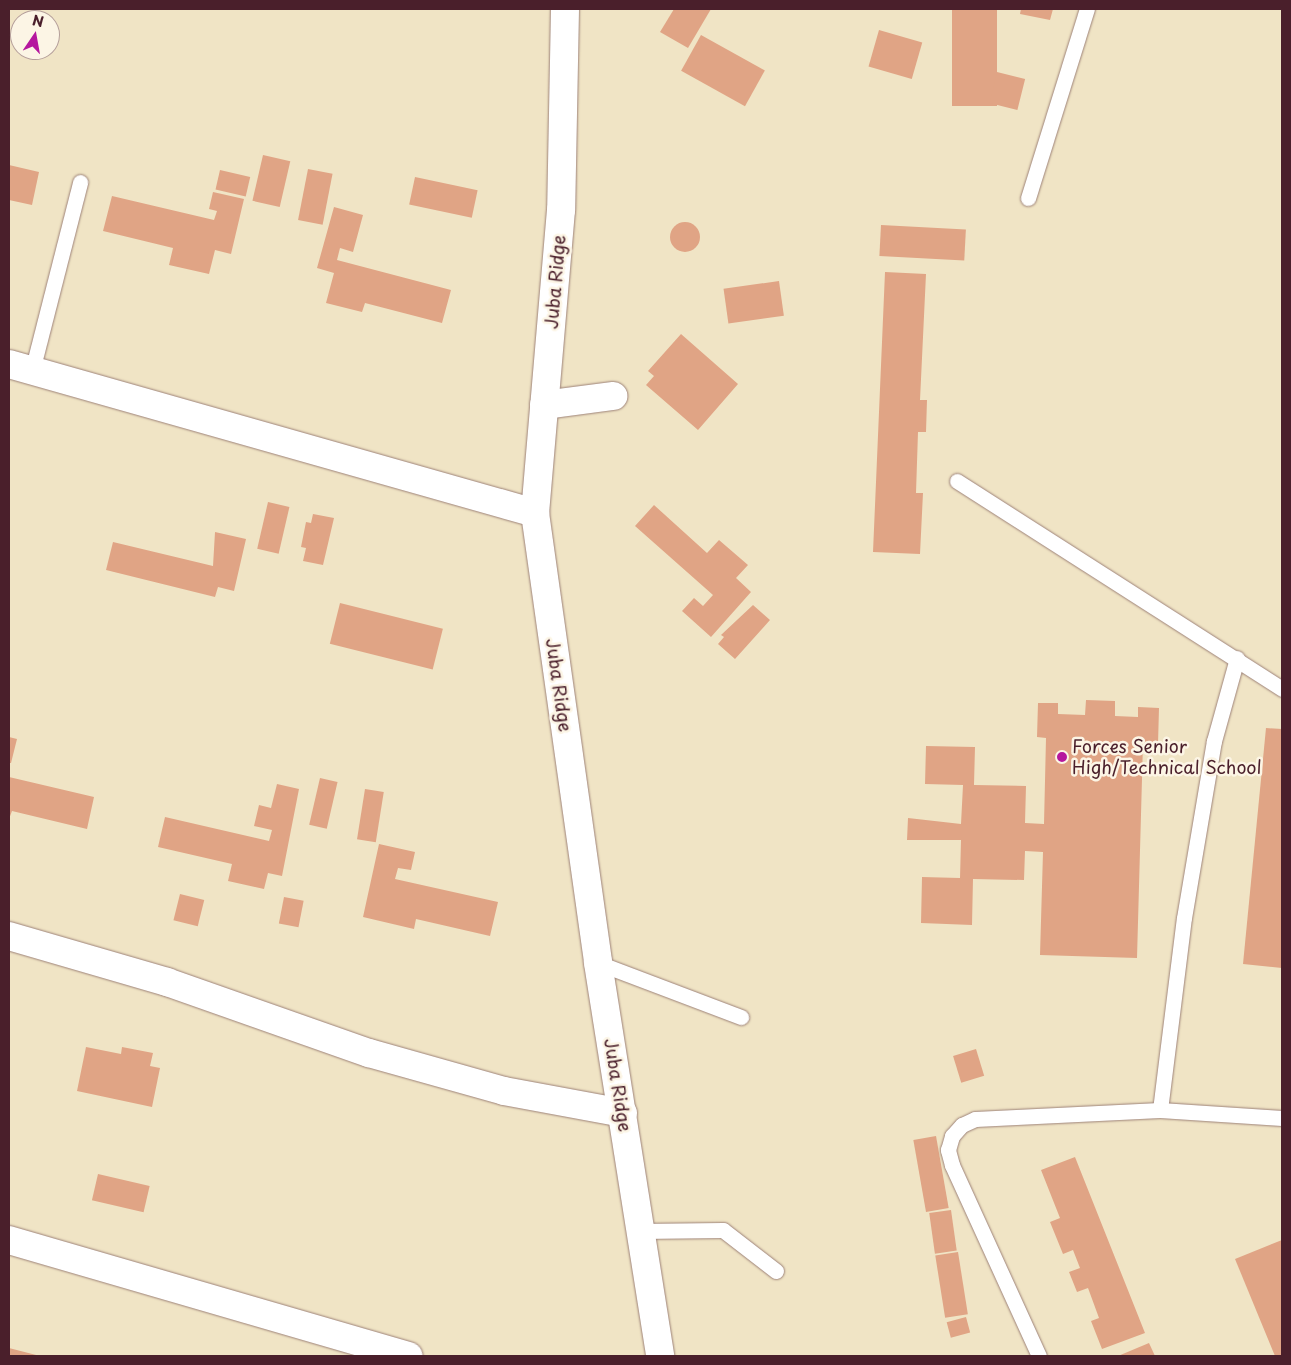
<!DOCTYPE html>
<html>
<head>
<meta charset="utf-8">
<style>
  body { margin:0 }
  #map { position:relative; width:1291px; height:1365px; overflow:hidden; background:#f0e4c5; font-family:"Playpen Sans",sans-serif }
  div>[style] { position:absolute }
  .building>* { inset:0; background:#e0a485; transform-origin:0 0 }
  .round { border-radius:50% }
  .roads { filter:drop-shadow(0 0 1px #9d8278) drop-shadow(0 0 1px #9d8278) }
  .lane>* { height:15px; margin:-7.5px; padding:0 7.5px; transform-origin:7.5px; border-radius:7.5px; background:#fff }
  .street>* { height:28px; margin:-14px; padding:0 14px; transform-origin:14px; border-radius:14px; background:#fff }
  .dots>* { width:14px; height:14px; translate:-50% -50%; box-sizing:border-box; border:2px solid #fcf5e5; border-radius:50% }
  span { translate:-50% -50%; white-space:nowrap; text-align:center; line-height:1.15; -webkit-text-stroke:5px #fcf5e5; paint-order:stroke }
  .street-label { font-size:18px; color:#4a1f2b }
  .poi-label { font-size:18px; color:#4a1f2b }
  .left { translate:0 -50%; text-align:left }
  .frame { position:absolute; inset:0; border:10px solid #4a1f2b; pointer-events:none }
  .north { position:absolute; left:10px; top:10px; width:50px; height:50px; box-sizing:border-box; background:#fcf5e5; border:1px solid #b59f9b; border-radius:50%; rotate:12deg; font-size:14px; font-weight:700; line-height:20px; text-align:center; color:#4a1f2b }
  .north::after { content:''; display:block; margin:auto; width:18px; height:22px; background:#b5179e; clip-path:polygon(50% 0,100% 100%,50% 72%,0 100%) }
</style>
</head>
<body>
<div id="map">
  <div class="building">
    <div style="clip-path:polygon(674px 9px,711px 9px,688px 48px,660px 32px)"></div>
    <div style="left:952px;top:9px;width:45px;height:97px"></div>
    <div style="clip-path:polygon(1021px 9px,1053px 9px,1050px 20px,1020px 14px)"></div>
    <div style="left:879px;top:30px;width:45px;height:38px;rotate:16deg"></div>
    <div style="left:701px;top:35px;width:73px;height:41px;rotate:29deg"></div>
    <div style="left:997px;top:72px;width:29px;height:32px;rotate:14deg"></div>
    <div style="left:263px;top:155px;width:28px;height:47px;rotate:13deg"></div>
    <div style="clip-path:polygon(9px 165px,39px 172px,32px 205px,9px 200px)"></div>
    <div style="left:308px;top:169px;width:25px;height:52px;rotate:11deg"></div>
    <div style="left:220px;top:170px;width:31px;height:20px;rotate:13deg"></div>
    <div style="left:415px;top:177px;width:64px;height:28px;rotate:12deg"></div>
    <div style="clip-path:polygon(213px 192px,244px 199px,231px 254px,215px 250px,209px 274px,169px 265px,173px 248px,103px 231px,112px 196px,214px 220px,217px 211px,209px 209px)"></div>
    <div style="clip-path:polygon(334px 207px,363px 215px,353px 252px,340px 248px,337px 260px,451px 290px,442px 323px,365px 303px,362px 312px,326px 303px,334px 273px,317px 268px)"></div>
    <div class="round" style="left:670px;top:222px;width:30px;height:30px"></div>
    <div style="left:881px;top:225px;width:85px;height:31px;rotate:3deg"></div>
    <div style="clip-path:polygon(885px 272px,926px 274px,920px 400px,927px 400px,926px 432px,918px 432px,916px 493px,923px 493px,920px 554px,873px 552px)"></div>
    <div style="left:779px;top:281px;width:35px;height:56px;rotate:82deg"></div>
    <div style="clip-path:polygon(681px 334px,738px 384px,698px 430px,646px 385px,654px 376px,648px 371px)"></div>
    <div style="left:268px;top:502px;width:22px;height:48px;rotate:13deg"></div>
    <div style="clip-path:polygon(654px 505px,707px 553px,719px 540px,748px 565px,736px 578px,751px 592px,711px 637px,682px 611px,694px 598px,703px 606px,713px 595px,635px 526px)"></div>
    <div style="clip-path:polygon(313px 514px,334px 518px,323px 565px,303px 561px,306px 548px,301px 547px,306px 522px,311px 523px)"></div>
    <div style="clip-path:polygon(215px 532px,246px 539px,234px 591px,218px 587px,215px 597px,106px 570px,113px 542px,213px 566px)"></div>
    <div style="left:340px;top:603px;width:106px;height:42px;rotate:14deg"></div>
    <div style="clip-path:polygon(753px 605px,770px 620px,735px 659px,718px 644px,724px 637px,721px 635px)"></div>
    <div style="clip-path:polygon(1086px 700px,1115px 701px,1115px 716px,1138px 717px,1138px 707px,1159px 708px,1158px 744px,1143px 743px,1137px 958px,1040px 955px,1043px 852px,1025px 851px,1024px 880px,973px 879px,972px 925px,921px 923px,922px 877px,960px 878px,961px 840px,907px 840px,908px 818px,961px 824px,963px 785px,925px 784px,926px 746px,975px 747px,974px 785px,1026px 786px,1025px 823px,1044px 824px,1046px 738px,1037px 737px,1038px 703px,1058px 703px,1058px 714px,1085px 715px)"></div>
    <div style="clip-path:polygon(1266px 728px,1282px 729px,1282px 968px,1243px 964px)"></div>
    <div style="clip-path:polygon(9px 737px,17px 739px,11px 763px,9px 763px)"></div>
    <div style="clip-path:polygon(9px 777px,94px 797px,87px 829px,12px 811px,9px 819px)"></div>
    <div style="left:320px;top:778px;width:18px;height:48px;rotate:13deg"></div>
    <div style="clip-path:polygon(277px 784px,299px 789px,282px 876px,268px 873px,264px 889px,228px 881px,232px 864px,158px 847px,165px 817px,269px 841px,272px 830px,254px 826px,259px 805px,271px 808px)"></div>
    <div style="left:365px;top:789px;width:19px;height:51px;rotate:9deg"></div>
    <div style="clip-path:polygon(379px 844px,415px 852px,411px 870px,398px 868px,395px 879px,498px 902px,490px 936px,416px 919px,414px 929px,363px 917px)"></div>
    <div style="left:180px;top:894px;width:25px;height:27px;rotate:14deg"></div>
    <div style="left:284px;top:897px;width:20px;height:27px;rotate:11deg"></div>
    <div style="clip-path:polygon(86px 1047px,121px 1054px,122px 1047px,153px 1053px,150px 1066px,160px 1068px,152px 1107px,77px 1091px)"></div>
    <div style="left:976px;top:1049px;width:28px;height:24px;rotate:73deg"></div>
    <div style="left:936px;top:1136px;width:73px;height:23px;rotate:80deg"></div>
    <div style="clip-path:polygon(1075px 1157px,1145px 1333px,1102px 1349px,1091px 1321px,1099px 1318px,1088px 1288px,1077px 1292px,1069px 1272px,1080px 1268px,1073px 1250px,1063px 1254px,1050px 1222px,1060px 1218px,1041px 1170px)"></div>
    <div style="left:98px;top:1174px;width:53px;height:27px;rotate:13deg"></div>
    <div style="left:951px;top:1210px;width:41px;height:22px;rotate:82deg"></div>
    <div style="clip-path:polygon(1282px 1240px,1282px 1356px,1275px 1356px,1235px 1259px)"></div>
    <div style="left:958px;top:1252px;width:63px;height:23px;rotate:81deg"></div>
    <div style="left:966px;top:1317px;width:16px;height:20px;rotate:75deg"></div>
    <div style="clip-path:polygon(1149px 1343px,1155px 1356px,1118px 1356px)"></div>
    <div style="clip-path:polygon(9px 1348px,40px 1356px,9px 1356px)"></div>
  </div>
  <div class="roads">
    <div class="lane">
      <div style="left:1028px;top:198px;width:198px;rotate:-72.7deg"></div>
      <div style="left:32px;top:371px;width:195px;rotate:-75.7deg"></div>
      <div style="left:957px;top:481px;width:386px;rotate:32.6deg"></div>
      <div style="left:598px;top:963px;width:153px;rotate:20.7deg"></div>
      <div style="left:1160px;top:1110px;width:193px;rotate:-82.9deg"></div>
      <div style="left:1184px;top:918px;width:180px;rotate:-80.4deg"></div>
      <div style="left:1214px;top:741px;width:86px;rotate:-74.5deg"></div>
      <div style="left:639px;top:1231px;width:84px;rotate:-0.7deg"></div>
      <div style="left:723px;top:1230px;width:67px;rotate:37.7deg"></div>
      <div style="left:1039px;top:1356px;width:210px;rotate:-114.5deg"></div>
      <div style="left:952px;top:1165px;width:16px;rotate:-105deg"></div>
      <div style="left:948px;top:1150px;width:15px;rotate:-74deg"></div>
      <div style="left:952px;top:1136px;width:15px;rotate:-48deg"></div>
      <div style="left:962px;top:1125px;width:14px;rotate:-25deg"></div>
      <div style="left:975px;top:1119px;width:185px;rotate:-2.8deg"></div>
      <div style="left:1160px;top:1110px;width:122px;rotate:3.8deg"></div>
    </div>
    <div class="street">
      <div style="left:565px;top:9px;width:201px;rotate:91.1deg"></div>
      <div style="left:561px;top:210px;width:304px;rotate:94.9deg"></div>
      <div style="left:535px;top:513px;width:454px;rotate:82deg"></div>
      <div style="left:598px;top:963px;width:398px;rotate:81deg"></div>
      <div style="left:9px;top:364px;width:547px;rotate:15.82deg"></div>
      <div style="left:544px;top:405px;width:70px;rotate:-7.4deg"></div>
      <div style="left:9px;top:936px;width:165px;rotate:16.2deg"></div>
      <div style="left:167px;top:982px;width:214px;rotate:19.4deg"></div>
      <div style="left:369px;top:1053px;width:140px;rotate:15.7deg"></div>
      <div style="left:504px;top:1091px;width:121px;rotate:10.5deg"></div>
      <div style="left:9px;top:1240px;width:416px;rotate:16.2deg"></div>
    </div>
  </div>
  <div class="dots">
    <div style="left:1062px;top:757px;background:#b5179e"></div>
  </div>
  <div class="street-label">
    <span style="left:555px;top:282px;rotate:-85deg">Juba Ridge</span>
    <span style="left:559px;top:685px;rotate:82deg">Juba Ridge</span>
    <span style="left:618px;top:1085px;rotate:81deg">Juba Ridge</span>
  </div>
  <div class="poi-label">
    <span class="left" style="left:1072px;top:757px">Forces Senior<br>High/Technical School</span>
  </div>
  <div class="frame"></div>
  <div class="north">N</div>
</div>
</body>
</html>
